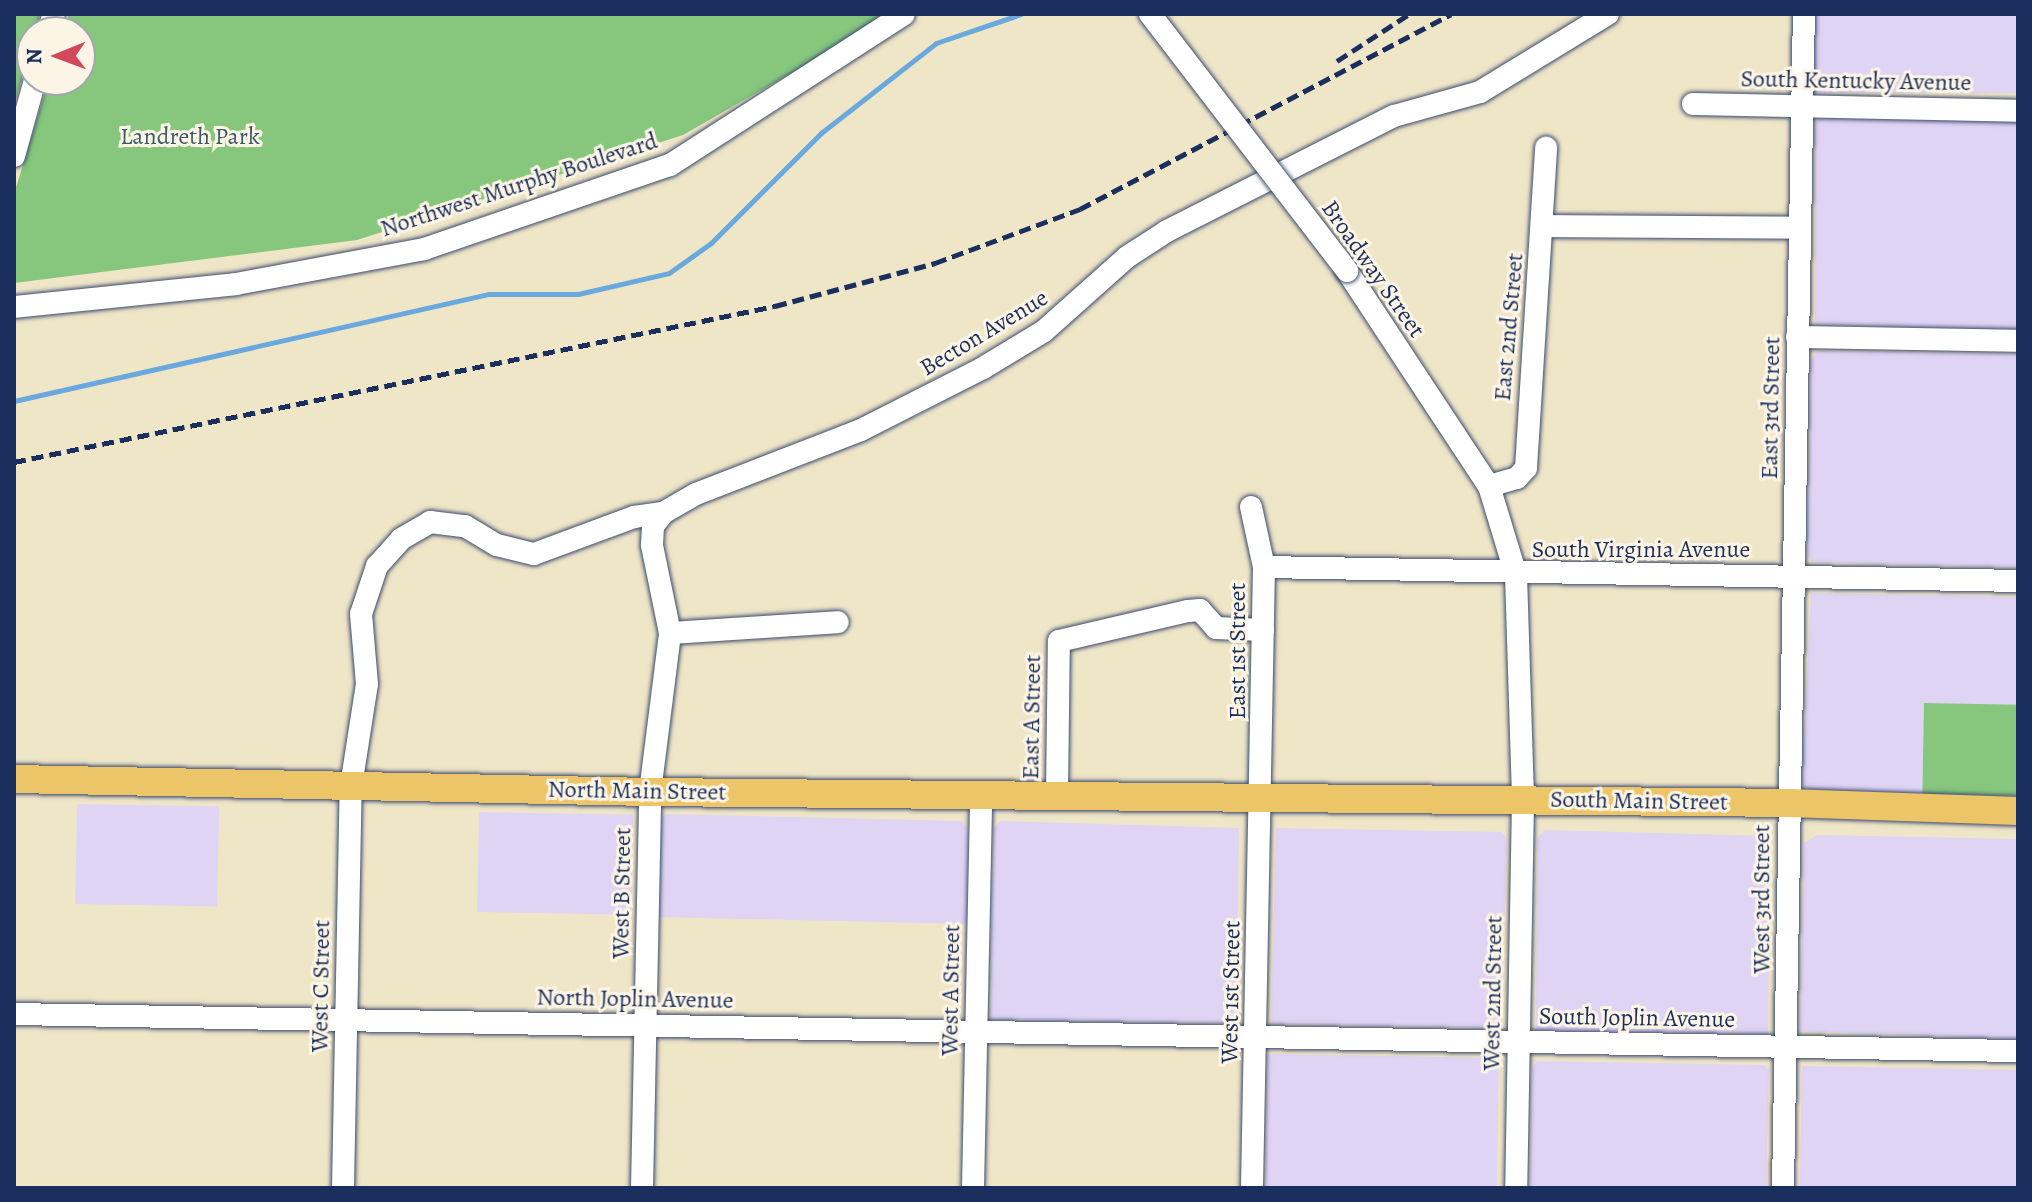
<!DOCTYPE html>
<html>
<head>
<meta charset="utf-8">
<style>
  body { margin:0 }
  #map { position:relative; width:2032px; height:1202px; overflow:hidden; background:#efe6c8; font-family:Alegreya,serif }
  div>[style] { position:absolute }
  .built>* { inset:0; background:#dfd4f4; transform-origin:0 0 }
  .green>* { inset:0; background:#86c67d; transform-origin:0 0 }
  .stream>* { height:5px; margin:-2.5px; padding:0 2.5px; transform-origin:2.5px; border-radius:2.5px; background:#6aa9dd }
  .roads { filter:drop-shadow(0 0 2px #3b4a6e) drop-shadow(0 0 2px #3b4a6e) }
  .minor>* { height:22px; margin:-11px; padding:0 11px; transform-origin:11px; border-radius:11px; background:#fff }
  .major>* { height:28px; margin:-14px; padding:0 14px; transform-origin:14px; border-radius:14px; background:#edc569 }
  .rail>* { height:5px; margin-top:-2.5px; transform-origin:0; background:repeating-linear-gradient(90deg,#1b2f5e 0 12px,transparent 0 18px) }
  .bridges { filter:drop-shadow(0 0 2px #3b4a6e) drop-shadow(0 0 2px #3b4a6e) }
  .minor-bridge>* { height:22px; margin:-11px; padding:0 11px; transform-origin:11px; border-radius:11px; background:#fff }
  span { translate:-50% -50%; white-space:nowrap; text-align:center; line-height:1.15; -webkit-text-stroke:6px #fcf5e5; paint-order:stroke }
  .street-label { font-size:24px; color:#1b2f5e }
  .park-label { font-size:24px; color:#3b5c67 }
  .frame { position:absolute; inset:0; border:16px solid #1b2f5e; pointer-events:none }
  .north { position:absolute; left:16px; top:16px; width:80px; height:80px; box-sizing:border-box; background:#fcf5e5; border:2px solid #a2a6af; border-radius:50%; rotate:269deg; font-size:22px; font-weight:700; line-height:32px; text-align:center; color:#1b2f5e }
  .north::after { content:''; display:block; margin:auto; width:28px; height:36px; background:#d1495b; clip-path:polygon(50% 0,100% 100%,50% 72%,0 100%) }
</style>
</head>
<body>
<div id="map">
  <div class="built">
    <div style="left:1813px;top:14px;width:205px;height:79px"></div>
    <div style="clip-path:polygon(1819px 117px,2018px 120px,2018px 330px,1815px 324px,1815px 124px)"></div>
    <div style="clip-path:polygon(1817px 351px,2018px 354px,2018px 568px,1812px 562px,1807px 555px,1811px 360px)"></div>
    <div style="clip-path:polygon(1811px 593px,2018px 597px,2018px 705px,1924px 704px,1923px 794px,1806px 790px,1802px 782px)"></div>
    <div style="left:77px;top:804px;width:142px;height:100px;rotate:1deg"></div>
    <div style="left:479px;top:812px;width:154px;height:100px;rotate:1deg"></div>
    <div style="clip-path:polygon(666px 814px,961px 821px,968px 829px,967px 924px,658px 917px,659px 821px)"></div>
    <div style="clip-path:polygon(1001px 821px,1239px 828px,1236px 1023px,991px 1020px,993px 828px)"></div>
    <div style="clip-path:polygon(1276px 828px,1502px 832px,1507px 839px,1501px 1028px,1271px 1024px)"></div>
    <div style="clip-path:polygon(1545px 830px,1770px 836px,1768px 1034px,1536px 1030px,1537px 838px)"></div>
    <div style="clip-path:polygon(1817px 835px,2018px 839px,2018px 1039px,1800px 1031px,1804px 843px)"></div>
    <div style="left:1268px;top:1054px;width:231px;height:134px;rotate:1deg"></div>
    <div style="clip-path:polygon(1537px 1061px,1764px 1065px,1769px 1070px,1766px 1188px,1530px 1188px,1532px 1067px)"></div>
    <div style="left:1802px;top:1066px;width:216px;height:122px;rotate:1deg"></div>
  </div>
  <div class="green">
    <div style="clip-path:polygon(14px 14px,40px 14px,14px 106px)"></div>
    <div style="clip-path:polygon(69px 14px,894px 14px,683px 135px,357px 240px,14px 283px,14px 194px,49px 80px,80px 80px,80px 32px,64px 32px)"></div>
    <div style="left:1924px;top:703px;width:94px;height:91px;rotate:1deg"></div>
  </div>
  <div class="stream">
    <div style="left:14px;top:401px;width:487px;rotate:-12.7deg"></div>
    <div style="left:489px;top:294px;width:89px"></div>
    <div style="left:578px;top:294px;width:93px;rotate:-13deg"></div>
    <div style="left:669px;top:273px;width:52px;rotate:-35.5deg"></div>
    <div style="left:711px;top:243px;width:156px;rotate:-45deg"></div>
    <div style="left:821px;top:133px;width:146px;rotate:-38deg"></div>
    <div style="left:936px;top:43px;width:90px;rotate:-18.8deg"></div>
  </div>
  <div class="roads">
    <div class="minor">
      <div style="left:48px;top:32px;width:19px;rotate:-72deg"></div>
      <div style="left:1693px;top:104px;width:325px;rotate:1.2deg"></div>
      <div style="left:14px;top:156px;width:79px;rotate:-74.6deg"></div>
      <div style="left:1543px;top:226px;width:257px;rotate:0.4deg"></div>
      <div style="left:1347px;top:271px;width:258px;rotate:56.6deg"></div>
      <div style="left:1489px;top:486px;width:93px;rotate:73.1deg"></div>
      <div style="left:1516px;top:575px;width:225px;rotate:88.2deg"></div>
      <div style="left:1523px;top:800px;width:388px;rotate:91deg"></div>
      <div style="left:14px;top:307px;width:223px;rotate:-5.9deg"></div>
      <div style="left:236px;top:284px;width:191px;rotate:-10.5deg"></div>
      <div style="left:424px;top:249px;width:260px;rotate:-18.9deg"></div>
      <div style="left:670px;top:165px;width:278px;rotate:-32.8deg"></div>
      <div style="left:1797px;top:337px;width:221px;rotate:1deg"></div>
      <div style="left:1489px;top:486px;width:29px;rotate:-16deg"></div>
      <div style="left:1517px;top:478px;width:13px;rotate:-48deg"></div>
      <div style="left:1526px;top:468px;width:321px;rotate:-86.4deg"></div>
      <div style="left:1251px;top:507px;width:61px;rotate:77.8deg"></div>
      <div style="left:1264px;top:567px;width:621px;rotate:91.11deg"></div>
      <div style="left:1264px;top:567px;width:754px;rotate:1.06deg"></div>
      <div style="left:670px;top:633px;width:168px;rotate:-3.7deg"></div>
      <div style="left:1057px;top:794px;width:153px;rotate:-89.3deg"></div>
      <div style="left:1059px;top:641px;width:132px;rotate:-13.1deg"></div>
      <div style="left:1188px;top:611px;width:12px;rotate:-5deg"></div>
      <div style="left:1200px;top:610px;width:24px;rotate:48deg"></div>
      <div style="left:1216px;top:628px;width:47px;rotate:2.4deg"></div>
      <div style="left:14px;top:1014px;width:2004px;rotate:1.06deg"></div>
      <div style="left:343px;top:1188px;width:402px;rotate:-88.9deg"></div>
      <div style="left:351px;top:786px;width:103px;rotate:-81.1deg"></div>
      <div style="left:367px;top:684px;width:70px;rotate:-94.9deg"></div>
      <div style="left:361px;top:614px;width:51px;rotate:-71.6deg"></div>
      <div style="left:377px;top:566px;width:36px;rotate:-48deg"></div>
      <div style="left:401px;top:539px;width:34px;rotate:-30deg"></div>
      <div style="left:430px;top:522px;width:35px;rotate:7deg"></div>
      <div style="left:465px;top:526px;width:37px;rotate:31deg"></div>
      <div style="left:497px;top:545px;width:38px;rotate:14deg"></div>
      <div style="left:534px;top:554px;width:107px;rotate:-20.3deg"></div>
      <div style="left:634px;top:517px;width:29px;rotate:-8deg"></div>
      <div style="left:642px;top:1188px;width:396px;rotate:-88.8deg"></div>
      <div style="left:650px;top:792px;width:160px;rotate:-82.8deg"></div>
      <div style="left:670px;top:633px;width:90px;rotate:-101.6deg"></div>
      <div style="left:652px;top:545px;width:19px;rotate:-87deg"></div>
      <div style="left:653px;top:526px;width:16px;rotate:-52deg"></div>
      <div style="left:663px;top:513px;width:38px;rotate:-30deg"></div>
      <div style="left:696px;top:494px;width:177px;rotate:-21.2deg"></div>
      <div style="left:861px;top:430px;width:137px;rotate:-26.9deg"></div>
      <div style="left:983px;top:368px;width:71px;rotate:-31.2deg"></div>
      <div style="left:1044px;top:331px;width:111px;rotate:-41.7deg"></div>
      <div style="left:1127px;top:257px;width:48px;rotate:-33deg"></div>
      <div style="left:1167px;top:231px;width:254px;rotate:-26.9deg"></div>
      <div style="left:1394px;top:116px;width:89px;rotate:-15.6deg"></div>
      <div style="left:1480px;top:92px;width:150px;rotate:-31.4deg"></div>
      <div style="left:973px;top:1188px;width:395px;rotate:-88.8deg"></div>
      <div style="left:1783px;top:1188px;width:1174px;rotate:-88.98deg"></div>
    </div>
    <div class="major">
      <div style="left:14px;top:779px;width:636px;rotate:1.17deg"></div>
      <div style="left:650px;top:792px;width:1138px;rotate:0.55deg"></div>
      <div style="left:1788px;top:803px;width:230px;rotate:2deg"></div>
    </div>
  </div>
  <div class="rail">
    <div style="left:1337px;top:61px;width:86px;rotate:-33.1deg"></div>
    <div style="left:14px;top:462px;width:777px;rotate:-11.58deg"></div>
    <div style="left:775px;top:306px;width:166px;rotate:-15deg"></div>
    <div style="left:935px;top:263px;width:155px;rotate:-20.4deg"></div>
    <div style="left:1080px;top:209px;width:419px;rotate:-27.7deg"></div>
  </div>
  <div class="bridges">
    <div class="minor-bridge">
      <div style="left:1150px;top:14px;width:324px;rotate:52.5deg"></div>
    </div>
  </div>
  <div class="street-label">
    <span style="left:1856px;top:81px;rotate:1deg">South Kentucky Avenue</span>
    <span style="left:519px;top:185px;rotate:-18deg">Northwest Murphy Boulevard</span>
    <span style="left:1373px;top:269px;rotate:55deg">Broadway Street</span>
    <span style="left:1509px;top:327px;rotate:-85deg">East 2nd Street</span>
    <span style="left:984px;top:333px;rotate:-31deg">Becton Avenue</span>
    <span style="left:1771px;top:408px;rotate:-89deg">East 3rd Street</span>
    <span style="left:1641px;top:550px">South Virginia Avenue</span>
    <span style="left:1238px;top:651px;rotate:-90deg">East 1st Street</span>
    <span style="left:1032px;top:717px;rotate:-89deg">East A Street</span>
    <span style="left:637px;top:791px;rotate:1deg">North Main Street</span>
    <span style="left:1639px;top:801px;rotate:1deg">South Main Street</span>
    <span style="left:622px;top:893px;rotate:-89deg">West B Street</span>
    <span style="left:1762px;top:899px;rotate:-90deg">West 3rd Street</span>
    <span style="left:321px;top:986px;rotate:-89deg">West C Street</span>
    <span style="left:951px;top:990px;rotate:-89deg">West A Street</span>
    <span style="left:1231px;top:992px;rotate:-89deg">West 1st Street</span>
    <span style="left:1493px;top:993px;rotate:-89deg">West 2nd Street</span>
    <span style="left:635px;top:999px;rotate:1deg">North Joplin Avenue</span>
    <span style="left:1637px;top:1018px;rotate:1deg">South Joplin Avenue</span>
  </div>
  <div class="park-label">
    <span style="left:190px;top:137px">Landreth Park</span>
  </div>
  <div class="frame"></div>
  <div class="north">N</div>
</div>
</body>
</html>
